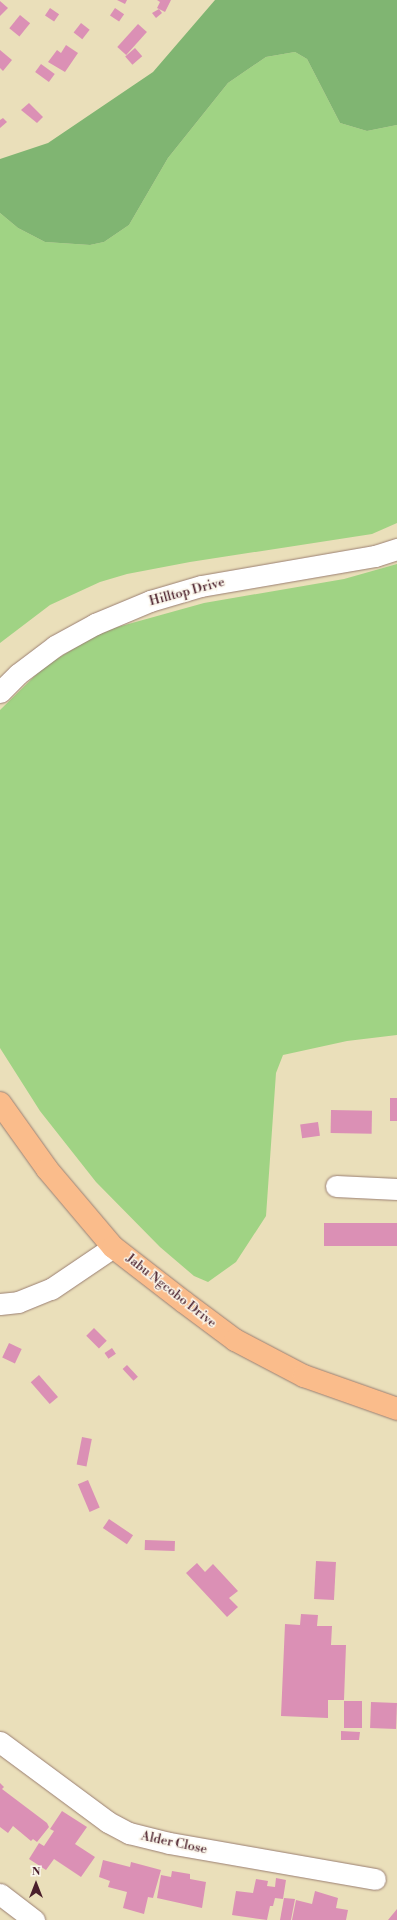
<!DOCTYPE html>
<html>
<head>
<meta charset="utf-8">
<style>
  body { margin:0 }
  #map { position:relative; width:397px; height:1920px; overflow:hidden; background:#eadfba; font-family:"Libre Bodoni",serif }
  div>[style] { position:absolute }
  .green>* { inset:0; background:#a0d384 }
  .forest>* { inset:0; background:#80b572 }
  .building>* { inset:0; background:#db90b5; transform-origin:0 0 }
  .roads { filter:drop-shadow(0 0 1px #9a7f72) drop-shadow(0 0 1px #9a7f72) }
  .minor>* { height:21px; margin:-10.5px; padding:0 10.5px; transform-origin:10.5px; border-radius:10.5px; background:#fff }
  .major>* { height:22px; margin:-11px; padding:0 11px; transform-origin:11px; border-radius:11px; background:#fabc8b }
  span { translate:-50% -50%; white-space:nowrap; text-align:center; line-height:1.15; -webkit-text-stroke:3px #fbf7ec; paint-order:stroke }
  .street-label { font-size:13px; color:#4a1f2b }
  .north { position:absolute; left:16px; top:1864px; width:40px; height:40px; -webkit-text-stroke:3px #fbf7ec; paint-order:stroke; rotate:0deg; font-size:11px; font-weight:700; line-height:16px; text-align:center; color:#4a1f2b }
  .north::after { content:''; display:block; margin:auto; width:14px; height:18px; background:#4a1f2b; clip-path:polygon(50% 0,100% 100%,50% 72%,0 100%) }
</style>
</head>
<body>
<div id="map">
  <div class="green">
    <div style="clip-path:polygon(295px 52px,307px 59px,340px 123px,367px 131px,397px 125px,397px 523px,372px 534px,190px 562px,127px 574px,100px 582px,50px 605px,0 643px,0 213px,18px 228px,45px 242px,90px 245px,104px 242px,129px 225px,168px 158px,228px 83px,266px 57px)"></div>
    <div style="clip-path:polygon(397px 564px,397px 1035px,347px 1041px,283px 1055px,276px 1073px,266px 1216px,236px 1262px,208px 1282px,194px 1276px,160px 1247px,96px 1182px,40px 1111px,0 1048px,0 710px,44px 667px,89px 639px,114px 628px,204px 603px,344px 579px)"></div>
  </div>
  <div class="forest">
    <div style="clip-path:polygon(215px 0,397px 0,397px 125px,367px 131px,340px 123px,307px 59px,295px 52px,266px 57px,228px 83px,168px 158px,129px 225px,104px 242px,90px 245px,45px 242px,18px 228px,0 213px,0 159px,48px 143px,153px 72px)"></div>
  </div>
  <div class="building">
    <div style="clip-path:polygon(117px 0,127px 0,125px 4px)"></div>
    <div style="clip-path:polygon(157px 0,171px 0,165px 12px,157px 8px,160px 2px)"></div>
    <div style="clip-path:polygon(0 1px,8px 8px,0 16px)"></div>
    <div style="left:50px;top:8px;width:11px;height:9px;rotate:34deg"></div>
    <div style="left:115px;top:8px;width:11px;height:9px;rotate:34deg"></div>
    <div style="clip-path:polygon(159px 9px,162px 13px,156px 18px,152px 13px)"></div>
    <div style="left:20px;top:15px;width:13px;height:17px;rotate:39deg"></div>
    <div style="left:81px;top:23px;width:11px;height:12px;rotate:38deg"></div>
    <div style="left:138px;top:24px;width:12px;height:31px;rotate:42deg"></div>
    <div style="clip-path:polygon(66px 45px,78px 53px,65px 72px,48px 62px,57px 50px,61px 53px)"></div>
    <div style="left:135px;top:48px;width:11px;height:13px;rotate:49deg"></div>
    <div style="clip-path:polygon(0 50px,12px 60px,3px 71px,0 68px)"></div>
    <div style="left:41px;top:64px;width:17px;height:10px;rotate:36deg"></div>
    <div style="clip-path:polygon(29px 103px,43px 117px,37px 123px,21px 110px)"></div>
    <div style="clip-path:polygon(3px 118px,7px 122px,0 128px,0 120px)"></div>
    <div style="left:390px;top:1098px;width:7px;height:23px"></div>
    <div style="left:331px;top:1110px;width:41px;height:23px;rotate:1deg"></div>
    <div style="left:318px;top:1122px;width:14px;height:18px;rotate:82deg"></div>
    <div style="left:397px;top:1223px;width:23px;height:73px;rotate:90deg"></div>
    <div style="left:94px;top:1328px;width:18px;height:11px;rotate:45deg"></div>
    <div style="left:9px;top:1343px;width:14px;height:16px;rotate:25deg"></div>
    <div style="left:112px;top:1348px;width:7px;height:9px;rotate:56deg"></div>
    <div style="left:127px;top:1365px;width:16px;height:6px;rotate:47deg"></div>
    <div style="left:39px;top:1375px;width:29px;height:11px;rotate:49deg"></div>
    <div style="left:82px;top:1437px;width:10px;height:28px;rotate:11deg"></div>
    <div style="left:88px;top:1480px;width:30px;height:11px;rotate:67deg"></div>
    <div style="left:109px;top:1519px;width:29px;height:11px;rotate:34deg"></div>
    <div style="left:145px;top:1540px;width:30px;height:10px;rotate:2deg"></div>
    <div style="left:316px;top:1561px;width:20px;height:38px;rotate:3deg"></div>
    <div style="clip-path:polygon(197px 1563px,205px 1572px,213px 1564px,238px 1591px,229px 1598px,238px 1607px,227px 1617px,186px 1573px)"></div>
    <div style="clip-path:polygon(301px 1614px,318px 1615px,317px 1626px,332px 1626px,331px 1645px,346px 1645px,344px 1700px,328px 1700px,328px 1718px,281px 1716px,285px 1624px,300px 1625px)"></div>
    <div style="left:344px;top:1701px;width:18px;height:27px"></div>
    <div style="left:371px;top:1702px;width:26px;height:26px;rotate:2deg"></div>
    <div style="clip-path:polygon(341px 1731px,360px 1732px,359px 1740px,341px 1740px)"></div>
    <div style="clip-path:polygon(0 1783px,4px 1787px,2px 1789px,47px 1823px,49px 1827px,37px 1842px,33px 1839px,31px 1841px,13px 1826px,8px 1833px,0 1827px)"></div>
    <div style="clip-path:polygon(62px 1811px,87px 1827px,75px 1844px,95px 1857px,81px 1877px,54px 1859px,46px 1870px,29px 1859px,39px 1843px,44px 1846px,54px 1831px,50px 1829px)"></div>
    <div style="clip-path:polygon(103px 1860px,130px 1867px,131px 1862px,161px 1870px,153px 1898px,148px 1897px,144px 1914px,123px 1908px,127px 1892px,108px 1887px,110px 1881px,99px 1877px)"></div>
    <div style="clip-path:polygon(172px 1871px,190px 1874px,190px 1879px,206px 1882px,202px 1908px,157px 1898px,161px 1875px,171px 1877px)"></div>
    <div style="clip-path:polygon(276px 1878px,286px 1880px,283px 1899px,275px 1898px,273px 1906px,270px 1906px,267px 1920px,232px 1915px,236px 1891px,253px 1893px,256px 1879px,268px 1881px,267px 1886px,275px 1887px)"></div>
    <div style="clip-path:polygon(315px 1891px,338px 1898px,336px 1908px,348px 1910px,346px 1920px,292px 1920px,296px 1900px,312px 1904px)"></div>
    <div style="clip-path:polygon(284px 1898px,295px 1899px,291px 1920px,280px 1920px)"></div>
    <div style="clip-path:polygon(397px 1909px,397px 1920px,388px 1920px)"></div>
  </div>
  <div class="roads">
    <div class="minor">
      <div style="left:0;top:692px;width:25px;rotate:-45deg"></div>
      <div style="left:18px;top:674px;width:46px;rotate:-37.1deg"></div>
      <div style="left:55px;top:646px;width:46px;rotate:-28.8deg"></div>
      <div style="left:95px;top:624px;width:60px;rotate:-22.7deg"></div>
      <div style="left:150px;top:601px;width:53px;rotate:-16.4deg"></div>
      <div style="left:201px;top:586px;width:177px;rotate:-9.8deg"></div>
      <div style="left:375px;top:556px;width:23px;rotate:-18deg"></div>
      <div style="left:336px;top:1186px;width:61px;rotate:2.8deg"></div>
      <div style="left:0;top:1304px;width:18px;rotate:-6deg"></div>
      <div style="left:18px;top:1302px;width:35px;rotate:-22deg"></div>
      <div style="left:51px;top:1289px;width:75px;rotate:-34.1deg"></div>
      <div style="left:0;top:1742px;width:134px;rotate:36.5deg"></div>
      <div style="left:108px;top:1822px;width:24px;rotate:28deg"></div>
      <div style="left:129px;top:1833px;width:41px;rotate:14deg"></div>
      <div style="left:169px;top:1843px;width:209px;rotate:9.9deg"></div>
      <div style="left:0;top:1894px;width:43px;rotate:37.4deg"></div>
    </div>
    <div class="major">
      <div style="left:0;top:1103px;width:81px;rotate:54.5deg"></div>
      <div style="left:47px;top:1169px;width:102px;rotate:49.8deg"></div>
      <div style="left:113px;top:1247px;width:90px;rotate:37.8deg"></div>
      <div style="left:184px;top:1302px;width:64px;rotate:36.7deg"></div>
      <div style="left:235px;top:1340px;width:78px;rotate:27.6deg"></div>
      <div style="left:304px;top:1376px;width:99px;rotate:19.5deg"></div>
    </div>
  </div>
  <div class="street-label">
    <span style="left:187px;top:592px;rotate:-15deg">Hilltop Drive</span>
    <span style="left:171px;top:1291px;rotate:38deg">Jabu Ngcobo Drive</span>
    <span style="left:174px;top:1843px;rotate:12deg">Alder Close</span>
  </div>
  <div class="north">N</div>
</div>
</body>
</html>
